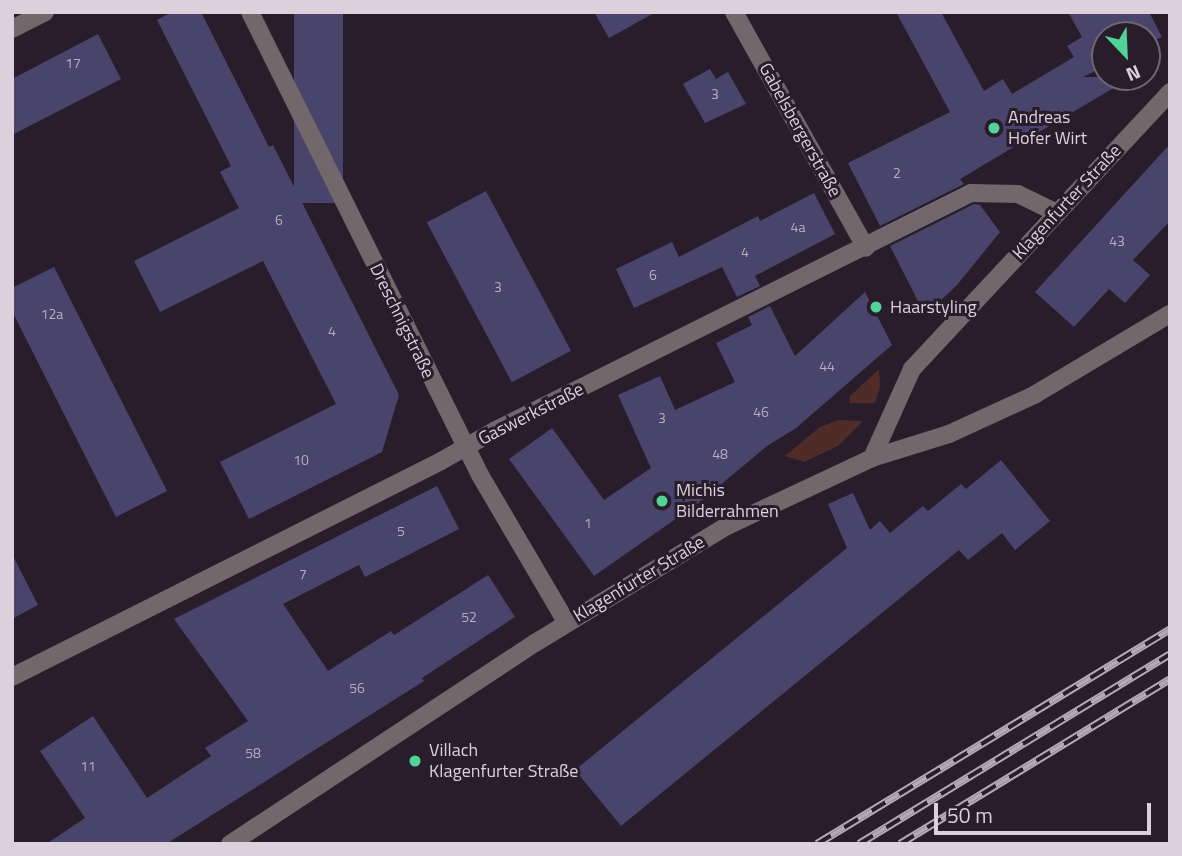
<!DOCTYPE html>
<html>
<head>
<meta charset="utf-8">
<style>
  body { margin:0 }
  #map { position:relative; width:1182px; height:856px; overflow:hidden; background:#291d2b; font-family:"Titillium Web",sans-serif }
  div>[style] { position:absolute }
  .green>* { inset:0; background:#502c28 }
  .building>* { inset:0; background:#49446b; transform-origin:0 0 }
  .minor>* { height:18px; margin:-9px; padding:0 9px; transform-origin:9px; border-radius:9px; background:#72686c }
  .rail>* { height:8px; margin-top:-4px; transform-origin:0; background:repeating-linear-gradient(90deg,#291d2b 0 16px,#b2a9b4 0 32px); box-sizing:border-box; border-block:2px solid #b2a9b4 }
  .dots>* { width:19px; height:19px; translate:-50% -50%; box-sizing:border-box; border:4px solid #291d2b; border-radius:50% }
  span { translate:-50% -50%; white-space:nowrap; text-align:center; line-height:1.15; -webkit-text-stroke:6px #291d2b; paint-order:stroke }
  .number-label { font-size:14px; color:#b6aebf }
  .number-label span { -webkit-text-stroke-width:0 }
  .poi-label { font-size:18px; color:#dad1db }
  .left { translate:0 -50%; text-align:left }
  .street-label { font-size:18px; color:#dad1db }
  .frame { position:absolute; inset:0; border:14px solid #dad1db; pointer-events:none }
  .north { position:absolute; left:1091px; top:21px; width:70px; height:70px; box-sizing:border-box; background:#291d2b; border:2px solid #706571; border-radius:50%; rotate:157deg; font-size:19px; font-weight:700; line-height:28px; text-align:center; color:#dad1db }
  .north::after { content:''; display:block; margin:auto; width:24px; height:32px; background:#51d398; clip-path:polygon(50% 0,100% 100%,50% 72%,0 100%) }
  .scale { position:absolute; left:934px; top:803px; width:217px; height:32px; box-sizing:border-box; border:4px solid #dad1db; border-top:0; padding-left:9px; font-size:21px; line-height:24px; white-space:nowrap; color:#dad1db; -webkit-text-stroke:5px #291d2b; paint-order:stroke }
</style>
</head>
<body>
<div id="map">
  <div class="green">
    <div style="clip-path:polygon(879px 369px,880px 387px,875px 403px,850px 403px,850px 396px)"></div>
    <div style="clip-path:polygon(838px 420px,863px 421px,838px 446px,804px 462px,785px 456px,820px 427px)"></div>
  </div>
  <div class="building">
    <div style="clip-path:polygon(172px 12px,201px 12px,269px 147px,273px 145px,399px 395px,382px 452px,249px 519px,220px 462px,336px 404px,263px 261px,160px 312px,134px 261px,239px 208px,220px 172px,231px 166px,157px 20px)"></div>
    <div style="left:294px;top:12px;width:49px;height:191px"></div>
    <div style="clip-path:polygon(594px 12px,656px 12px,609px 38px)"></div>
    <div style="clip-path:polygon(896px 12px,941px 12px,984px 91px,1003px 79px,1012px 94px,1074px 57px,1067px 46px,1082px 37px,1068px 12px,1149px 12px,1162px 37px,1147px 44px,1147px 35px,1105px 35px,1105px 66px,1083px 77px,1132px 77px,960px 179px,964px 184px,880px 226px,848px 163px,950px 112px)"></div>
    <div style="clip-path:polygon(98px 34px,121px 79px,12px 135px,12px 79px)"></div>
    <div style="clip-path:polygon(710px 69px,716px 79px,728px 72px,746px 104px,705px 123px,683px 84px)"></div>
    <div style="clip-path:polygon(1170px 144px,1170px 221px,1133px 260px,1150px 275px,1125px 303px,1109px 289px,1074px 327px,1035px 292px)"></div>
    <div style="left:486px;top:191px;width:181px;height:67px;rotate:62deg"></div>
    <div style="clip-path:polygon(814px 193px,835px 234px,755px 276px,760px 286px,737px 297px,722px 267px,634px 308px,616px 269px,672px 242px,679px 257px,758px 216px,760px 221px)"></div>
    <div style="clip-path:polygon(974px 204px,980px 205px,1000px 232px,957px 285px,925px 315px,890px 246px)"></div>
    <div style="clip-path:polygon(54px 267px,167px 491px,116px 517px,12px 311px,12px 288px)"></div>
    <div style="clip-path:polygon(865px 292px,892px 345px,796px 428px,767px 446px,700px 502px,594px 576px,509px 459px,552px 428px,604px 500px,651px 468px,618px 395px,660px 376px,675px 410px,735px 382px,716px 343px,752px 325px,748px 317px,770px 306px,795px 356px)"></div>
    <div style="clip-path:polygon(1001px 460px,1050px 521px,1015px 550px,1002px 533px,968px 560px,959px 550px,621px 826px,575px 770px,847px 548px,828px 504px,853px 493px,870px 530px,880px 521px,890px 533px,923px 506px,928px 511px,961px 484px,966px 489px)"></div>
    <div style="clip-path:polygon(437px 486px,459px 529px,365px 577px,359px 565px,283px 604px,328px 671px,391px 631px,394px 635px,488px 575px,515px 617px,422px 678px,424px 681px,166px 844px,46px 844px,85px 818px,40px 751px,93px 716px,147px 798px,211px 756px,205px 748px,248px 721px,174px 619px)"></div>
    <div style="clip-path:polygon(12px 554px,38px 605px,12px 619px)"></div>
  </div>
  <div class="minor">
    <div style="left:250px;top:12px;width:517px;rotate:63.58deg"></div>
    <div style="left:480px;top:475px;width:172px;rotate:59.6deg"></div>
    <div style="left:734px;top:12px;width:270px;rotate:60.8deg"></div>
    <div style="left:12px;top:29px;width:37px;rotate:-27deg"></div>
    <div style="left:872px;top:458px;width:98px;rotate:-65.8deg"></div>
    <div style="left:912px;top:369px;width:379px;rotate:-47deg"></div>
    <div style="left:12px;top:677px;width:480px;rotate:-26.7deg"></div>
    <div style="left:441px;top:461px;width:61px;rotate:-29.5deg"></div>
    <div style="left:494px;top:431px;width:533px;rotate:-26.52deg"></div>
    <div style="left:971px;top:193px;width:47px;rotate:1.2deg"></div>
    <div style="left:1018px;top:194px;width:43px;rotate:26deg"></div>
    <div style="left:230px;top:844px;width:365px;rotate:-33.4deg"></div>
    <div style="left:535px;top:643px;width:225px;rotate:-31.4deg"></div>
    <div style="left:727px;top:526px;width:160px;rotate:-25.1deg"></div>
    <div style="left:872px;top:458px;width:81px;rotate:-17.3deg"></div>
    <div style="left:949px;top:434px;width:94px;rotate:-24.6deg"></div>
    <div style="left:1034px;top:395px;width:158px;rotate:-30.8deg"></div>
  </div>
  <div class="rail">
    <div style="left:817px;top:844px;width:413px;rotate:-31.3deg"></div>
    <div style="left:859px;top:844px;width:364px;rotate:-31.4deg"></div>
    <div style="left:900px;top:844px;width:316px;rotate:-31.4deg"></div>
  </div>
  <div class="dots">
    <div style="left:994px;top:128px;background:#51d398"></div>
    <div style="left:876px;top:307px;background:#51d398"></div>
    <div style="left:662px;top:501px;background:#51d398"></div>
    <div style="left:415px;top:761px;background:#51d398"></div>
  </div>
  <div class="number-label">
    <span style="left:73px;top:63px">17</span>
    <span style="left:715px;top:94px">3</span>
    <span style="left:897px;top:173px">2</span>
    <span style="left:279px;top:220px">6</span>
    <span style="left:798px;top:227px">4a</span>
    <span style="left:1117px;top:241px">43</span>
    <span style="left:745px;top:252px">4</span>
    <span style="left:653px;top:275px">6</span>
    <span style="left:498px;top:287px">3</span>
    <span style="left:52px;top:314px">12a</span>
    <span style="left:332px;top:331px">4</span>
    <span style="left:827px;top:366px">44</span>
    <span style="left:761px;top:412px">46</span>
    <span style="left:662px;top:418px">3</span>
    <span style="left:720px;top:454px">48</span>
    <span style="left:301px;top:460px">10</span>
    <span style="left:588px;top:523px">1</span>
    <span style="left:401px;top:531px">5</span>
    <span style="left:303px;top:574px">7</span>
    <span style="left:469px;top:617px">52</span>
    <span style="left:357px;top:688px">56</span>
    <span style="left:253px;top:753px">58</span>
    <span style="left:88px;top:766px">11</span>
  </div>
  <div class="poi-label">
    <span class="left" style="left:1008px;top:128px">Andreas<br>Hofer Wirt</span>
    <span class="left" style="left:890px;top:307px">Haarstyling</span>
    <span class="left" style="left:676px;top:501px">Michis<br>Bilderrahmen</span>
    <span class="left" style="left:429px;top:761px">Villach<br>Klagenfurter Straße</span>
  </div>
  <div class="street-label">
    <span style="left:800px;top:130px;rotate:61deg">Gabelsbergerstraße</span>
    <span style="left:1067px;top:202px;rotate:-47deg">Klagenfurter Straße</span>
    <span style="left:402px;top:321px;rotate:64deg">Dreschnigstraße</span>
    <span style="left:531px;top:414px;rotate:-27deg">Gaswerkstraße</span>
    <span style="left:639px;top:579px;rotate:-31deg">Klagenfurter Straße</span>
  </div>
  <div class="frame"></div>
  <div class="north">N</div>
  <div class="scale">50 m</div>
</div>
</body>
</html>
